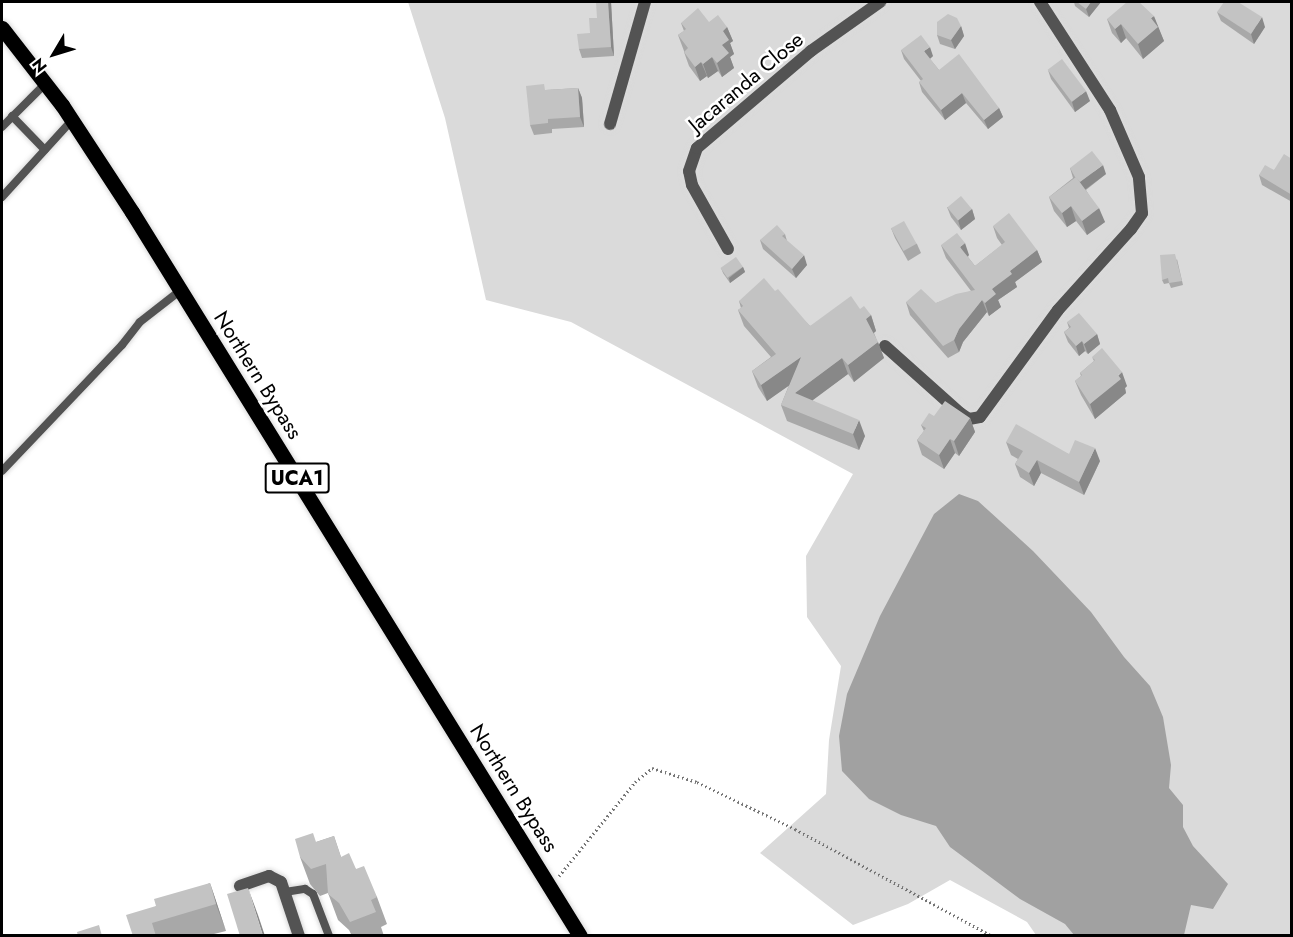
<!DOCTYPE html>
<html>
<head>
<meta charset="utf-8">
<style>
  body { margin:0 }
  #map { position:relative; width:1293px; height:937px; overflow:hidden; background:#fff; font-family:Jost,sans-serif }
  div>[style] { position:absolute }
  .green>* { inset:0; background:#dadada }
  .water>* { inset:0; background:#a1a1a1 }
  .path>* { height:3px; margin-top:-1.5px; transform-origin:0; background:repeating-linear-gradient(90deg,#757575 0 1.5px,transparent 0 4.5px) }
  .roads { filter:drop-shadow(0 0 2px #dbdbdb) drop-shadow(0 0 2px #dbdbdb) }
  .service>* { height:8px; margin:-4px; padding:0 4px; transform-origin:4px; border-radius:4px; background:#535353 }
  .minor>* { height:12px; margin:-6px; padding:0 6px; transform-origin:6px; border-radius:6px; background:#535353 }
  .primary>* { height:15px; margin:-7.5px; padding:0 7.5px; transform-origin:7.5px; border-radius:7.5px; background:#000 }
  .wall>* { inset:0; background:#a8a8a8 }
  .shaded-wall>* { inset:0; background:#888 }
  .building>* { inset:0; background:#c3c3c3; transform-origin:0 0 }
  span { translate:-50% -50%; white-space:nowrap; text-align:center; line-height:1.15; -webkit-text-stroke:5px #fff; paint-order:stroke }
  .shield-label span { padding:2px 4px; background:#fff; border:2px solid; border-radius:4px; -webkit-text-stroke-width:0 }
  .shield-label { font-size:20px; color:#000; font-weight:700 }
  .street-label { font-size:21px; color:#000 }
  .frame { position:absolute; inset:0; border:3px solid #000; pointer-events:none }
  .north { position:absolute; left:24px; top:24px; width:60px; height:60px; -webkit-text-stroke:4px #fff; paint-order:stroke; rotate:232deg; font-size:16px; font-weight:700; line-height:24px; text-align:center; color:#000 }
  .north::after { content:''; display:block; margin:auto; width:21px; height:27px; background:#000; clip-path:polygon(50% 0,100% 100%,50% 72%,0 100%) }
</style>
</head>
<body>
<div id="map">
  <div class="green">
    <div style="clip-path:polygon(408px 2px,1291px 2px,1291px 935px,1036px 935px,1027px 922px,950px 880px,908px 904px,853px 925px,760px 853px,826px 794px,829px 740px,841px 666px,807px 617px,806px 556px,853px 474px,571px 322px,486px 300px,445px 118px)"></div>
  </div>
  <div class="water">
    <div style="clip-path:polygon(959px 494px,978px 501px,1033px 551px,1091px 612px,1124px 657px,1150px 686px,1163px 717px,1171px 765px,1169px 788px,1183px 805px,1183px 827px,1193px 846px,1228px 884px,1213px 909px,1191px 905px,1184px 935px,1074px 935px,1065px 924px,1020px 899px,950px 847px,936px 826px,901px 815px,869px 799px,842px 771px,839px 736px,847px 694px,880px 616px,934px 514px)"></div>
  </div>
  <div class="path">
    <div style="left:559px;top:876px;width:121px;rotate:-51deg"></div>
    <div style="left:635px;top:782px;width:22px;rotate:-39deg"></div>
    <div style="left:652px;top:768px;width:47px;rotate:17.3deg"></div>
    <div style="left:697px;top:782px;width:109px;rotate:25.6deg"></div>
    <div style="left:795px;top:829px;width:224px;rotate:28.5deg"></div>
  </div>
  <div class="roads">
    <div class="service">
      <div style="left:12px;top:116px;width:47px;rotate:45.9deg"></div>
      <div style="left:2px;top:127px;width:61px;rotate:-45deg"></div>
      <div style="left:2px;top:197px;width:104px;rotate:-47.7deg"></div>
      <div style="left:2px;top:471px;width:174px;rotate:-46.4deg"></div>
      <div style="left:122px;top:345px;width:29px;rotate:-52deg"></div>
      <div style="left:140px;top:322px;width:52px;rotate:-38deg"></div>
      <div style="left:285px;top:892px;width:20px;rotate:-9deg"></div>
      <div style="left:305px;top:889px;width:9px;rotate:32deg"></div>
      <div style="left:313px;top:894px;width:45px;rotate:69.1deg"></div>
    </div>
    <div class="minor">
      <div style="left:610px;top:124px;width:127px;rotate:-74deg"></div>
      <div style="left:728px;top:249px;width:73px;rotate:-119.4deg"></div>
      <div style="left:692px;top:185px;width:14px;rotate:-102deg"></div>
      <div style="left:689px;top:171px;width:24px;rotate:-71deg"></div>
      <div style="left:697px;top:148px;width:150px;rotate:-40.4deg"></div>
      <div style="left:811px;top:51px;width:85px;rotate:-35.4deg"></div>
      <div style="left:885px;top:346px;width:101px;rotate:41.8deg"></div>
      <div style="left:960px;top:413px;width:11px;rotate:34deg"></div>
      <div style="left:969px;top:419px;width:11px;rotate:-10deg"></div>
      <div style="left:980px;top:417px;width:132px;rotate:-53.9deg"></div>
      <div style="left:1058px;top:310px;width:109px;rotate:-48deg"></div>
      <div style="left:1131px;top:229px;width:19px;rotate:-55deg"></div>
      <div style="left:1142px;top:213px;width:36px;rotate:-95deg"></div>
      <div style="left:1139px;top:177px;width:73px;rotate:-113.4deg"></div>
      <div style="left:1110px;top:110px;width:129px;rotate:-122.9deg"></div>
      <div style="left:240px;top:886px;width:31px;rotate:-19deg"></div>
      <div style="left:269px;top:876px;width:13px;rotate:27deg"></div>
      <div style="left:281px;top:882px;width:57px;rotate:71.6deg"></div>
    </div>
    <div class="primary">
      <div style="left:2px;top:28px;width:98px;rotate:52.1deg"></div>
      <div style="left:62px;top:105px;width:128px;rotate:56.8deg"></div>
      <div style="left:132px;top:212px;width:851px;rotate:58.25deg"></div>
    </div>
  </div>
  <div class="wall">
    <div style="clip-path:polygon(611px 2px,614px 56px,582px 58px,579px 49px,590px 33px,597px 18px)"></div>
    <div style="clip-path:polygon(1074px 2px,1101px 2px,1089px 17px,1075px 6px)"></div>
    <div style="clip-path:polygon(1217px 12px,1265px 27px,1254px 44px,1221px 21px)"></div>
    <div style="clip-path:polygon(1107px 19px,1157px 25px,1164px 41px,1143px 59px,1126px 38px,1121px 43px,1112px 33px)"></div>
    <div style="clip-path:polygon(709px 22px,727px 27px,733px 41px,730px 43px,734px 54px,730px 57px,734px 68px,722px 77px,718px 71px,708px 78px,707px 76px,700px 81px,689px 66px,684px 52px,684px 51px,678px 35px,684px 31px,681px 23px)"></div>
    <div style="clip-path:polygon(961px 26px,964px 36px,955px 49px,940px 44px,937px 35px)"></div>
    <div style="clip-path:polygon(901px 50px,933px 56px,930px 59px,939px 70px,999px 108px,1003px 117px,988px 129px,966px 103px,945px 120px,922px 92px,919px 82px,921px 81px,904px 59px)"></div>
    <div style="clip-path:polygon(1048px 70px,1090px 101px,1075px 112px,1051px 79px)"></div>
    <div style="clip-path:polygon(578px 88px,582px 98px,584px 127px,552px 129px,552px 133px,534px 135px,530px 125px,546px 90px)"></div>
    <div style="clip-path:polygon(1292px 159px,1292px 202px,1262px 185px,1259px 175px,1274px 170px)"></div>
    <div style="clip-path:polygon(1070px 168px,1106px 174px,1086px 190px,1105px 222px,1087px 235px,1076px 221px,1067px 227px,1054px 211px,1049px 197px,1073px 178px)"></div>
    <div style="clip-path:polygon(947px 207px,972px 209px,975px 219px,961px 230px,951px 217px)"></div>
    <div style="clip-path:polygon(993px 226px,1037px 250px,1042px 262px,1015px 282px,1017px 287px,998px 300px,1001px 307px,989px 316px,987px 312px,963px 342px,959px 352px,948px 358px,910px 315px,906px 302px,936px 303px,971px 291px,946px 258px,941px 245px,969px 255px,968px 257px,975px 266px,1002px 245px,997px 238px)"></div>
    <div style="clip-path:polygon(891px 228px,917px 244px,921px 253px,908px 261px,895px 238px)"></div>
    <div style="clip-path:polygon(785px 234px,787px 241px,807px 265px,796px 278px,763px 249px,760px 240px)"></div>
    <div style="clip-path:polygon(1177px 259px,1183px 285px,1171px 288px,1169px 283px,1164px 284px,1162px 280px)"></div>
    <div style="clip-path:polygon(743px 267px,745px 272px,730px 283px,723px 273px,721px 268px)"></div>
    <div style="clip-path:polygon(775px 291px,810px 326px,860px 309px,871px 315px,876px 331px,874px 333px,884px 358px,854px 382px,848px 374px,812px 400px,865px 436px,859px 450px,787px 421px,781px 405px,789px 385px,767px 401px,758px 387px,752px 371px,771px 357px,744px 326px,738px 310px,741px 308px,739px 301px)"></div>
    <div style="clip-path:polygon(1067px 322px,1097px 334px,1100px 344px,1088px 354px,1085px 351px,1079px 356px,1068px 342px,1064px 332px,1069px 328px)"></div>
    <div style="clip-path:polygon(1092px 357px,1127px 386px,1125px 388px,1126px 393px,1095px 419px,1081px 395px,1075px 381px,1081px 376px,1080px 373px,1094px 361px)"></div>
    <div style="clip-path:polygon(934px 416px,970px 418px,975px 432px,959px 456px,955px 453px,944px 469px,922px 455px,917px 440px,924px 431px,921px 425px)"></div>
    <div style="clip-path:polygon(1006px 442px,1069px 454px,1100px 461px,1084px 495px,1041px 473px,1034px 486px,1020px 477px,1015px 464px,1018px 459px,1011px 455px)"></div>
    <div style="clip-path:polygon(334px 836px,341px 857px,356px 869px,377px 897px,387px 924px,381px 927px,384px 936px,352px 936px,349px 930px,338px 920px,328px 893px,320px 896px,310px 884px,300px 857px,316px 842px)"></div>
    <div style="clip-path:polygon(210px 883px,226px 931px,214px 934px,215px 936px,133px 936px,156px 906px)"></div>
  </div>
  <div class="shaded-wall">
    <div style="clip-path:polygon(608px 2px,611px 2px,614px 56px,611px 47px)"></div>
    <div style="clip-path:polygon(1091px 2px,1101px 2px,1089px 17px,1086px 9px)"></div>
    <div style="clip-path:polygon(1154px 16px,1164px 41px,1143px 59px,1138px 44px,1151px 18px)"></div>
    <div style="clip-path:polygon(1262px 17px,1265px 27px,1254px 44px,1251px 34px)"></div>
    <div style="clip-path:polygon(1121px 24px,1126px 38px,1121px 43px,1115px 29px)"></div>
    <div style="clip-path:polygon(961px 26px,964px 36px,955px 49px,951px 40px)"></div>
    <div style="clip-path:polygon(727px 27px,733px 41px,730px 43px,734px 54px,730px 57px,734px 68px,722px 77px,717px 63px,722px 45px,723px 31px)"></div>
    <div style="clip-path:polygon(930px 47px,933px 56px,927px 61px,924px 51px)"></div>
    <div style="clip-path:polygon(712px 57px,718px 71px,708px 78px,703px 64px)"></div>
    <div style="clip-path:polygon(701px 62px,707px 76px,700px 81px,695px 67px)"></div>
    <div style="clip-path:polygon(578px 88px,582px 98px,584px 127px,580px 117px)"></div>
    <div style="clip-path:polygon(1086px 91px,1090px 101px,1075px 112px,1072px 102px)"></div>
    <div style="clip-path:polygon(962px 93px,966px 103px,945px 120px,941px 110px)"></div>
    <div style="clip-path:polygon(999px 108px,1003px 117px,988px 129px,984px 120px)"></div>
    <div style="clip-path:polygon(1103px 165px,1106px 174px,1082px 192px,1078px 183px)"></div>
    <div style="clip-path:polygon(1071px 206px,1076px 221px,1067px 227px,1062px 213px)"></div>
    <div style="clip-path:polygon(1099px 208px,1105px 222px,1087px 235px,1082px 221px)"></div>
    <div style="clip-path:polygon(972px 209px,975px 219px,961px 230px,958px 220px)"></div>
    <div style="clip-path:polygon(965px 243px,969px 255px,964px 259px,960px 247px)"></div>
    <div style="clip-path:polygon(1037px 250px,1042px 262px,1015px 282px,1017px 287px,998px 300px,1001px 307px,989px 316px,985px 303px,992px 289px,1010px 271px)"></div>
    <div style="clip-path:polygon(804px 255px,807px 265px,796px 278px,792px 269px)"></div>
    <div style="clip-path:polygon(743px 267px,745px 272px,730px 283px,729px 278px)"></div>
    <div style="clip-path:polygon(982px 300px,987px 312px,963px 342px,959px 352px,954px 340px,959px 329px)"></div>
    <div style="clip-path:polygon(871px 315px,876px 331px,871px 335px,866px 319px)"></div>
    <div style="clip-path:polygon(1097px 334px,1100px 344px,1088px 354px,1084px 344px)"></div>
    <div style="clip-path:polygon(1082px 341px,1085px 351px,1079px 356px,1076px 346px)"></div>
    <div style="clip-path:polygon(878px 342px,884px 358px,854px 382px,848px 365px)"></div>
    <div style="clip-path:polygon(801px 357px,807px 373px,767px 401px,761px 385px)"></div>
    <div style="clip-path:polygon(842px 358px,848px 374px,801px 409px,795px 393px)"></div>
    <div style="clip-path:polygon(1122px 372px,1127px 386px,1125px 388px,1126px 393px,1095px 419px,1090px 404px)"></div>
    <div style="clip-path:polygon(970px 418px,975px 432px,959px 456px,954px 441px)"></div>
    <div style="clip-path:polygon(859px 420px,865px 436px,859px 450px,853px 434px)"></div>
    <div style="clip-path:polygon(950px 439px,955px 453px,944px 469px,939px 455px)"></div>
    <div style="clip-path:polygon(1095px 448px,1100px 461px,1084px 495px,1079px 482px)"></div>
    <div style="clip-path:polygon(1037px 460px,1041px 473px,1034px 486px,1029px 473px)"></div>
    <div style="clip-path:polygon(210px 883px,226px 931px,216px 904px)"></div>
    <div style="clip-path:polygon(248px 888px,258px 915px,265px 936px,263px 936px)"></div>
  </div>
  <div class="building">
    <div style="clip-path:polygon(596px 2px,608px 2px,611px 47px,579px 49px,577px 34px,590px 33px,589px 18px,597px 18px)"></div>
    <div style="clip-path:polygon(1077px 2px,1091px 2px,1086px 9px)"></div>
    <div style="clip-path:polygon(1127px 2px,1139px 2px,1154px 16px,1151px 18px,1158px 27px,1138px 44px,1121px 24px,1115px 29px,1107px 19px)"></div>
    <div style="clip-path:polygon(1224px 2px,1238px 2px,1262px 17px,1251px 34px,1217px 12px)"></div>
    <div style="clip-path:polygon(698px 8px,709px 22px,718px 15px,727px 27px,723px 31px,729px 40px,722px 45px,729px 53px,717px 63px,712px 57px,703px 64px,701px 62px,695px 67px,684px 52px,688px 48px,678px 35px,686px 29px,681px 23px)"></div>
    <div style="clip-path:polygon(948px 14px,957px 18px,961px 26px,951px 40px,937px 35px,937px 22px)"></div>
    <div style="clip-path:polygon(921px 35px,930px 47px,924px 51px,939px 70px,959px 54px,999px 108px,984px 120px,962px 93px,941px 110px,919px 82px,923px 79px,901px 50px)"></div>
    <div style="left:1062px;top:59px;width:40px;height:18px;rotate:53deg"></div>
    <div style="clip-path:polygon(544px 84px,545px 90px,578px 88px,580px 117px,548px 119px,548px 123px,530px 125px,526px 86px)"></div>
    <div style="clip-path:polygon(1092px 151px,1103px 165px,1080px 182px,1075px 177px,1070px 168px)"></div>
    <div style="clip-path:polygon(1284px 154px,1292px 159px,1292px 195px,1259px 175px,1265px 165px,1274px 170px)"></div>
    <div style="clip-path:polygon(1076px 177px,1099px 208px,1082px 221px,1071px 206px,1062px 213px,1049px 197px)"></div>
    <div style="left:961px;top:196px;width:17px;height:18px;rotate:50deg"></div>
    <div style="clip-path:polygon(1009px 213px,1037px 250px,1010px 271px,1012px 274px,992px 289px,996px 294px,985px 303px,982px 300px,959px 329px,954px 340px,943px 346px,906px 302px,921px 289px,936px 303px,956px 294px,975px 290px,941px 245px,957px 233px,965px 243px,960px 247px,975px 266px,1005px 242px,993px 226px)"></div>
    <div style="left:904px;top:221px;width:26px;height:15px;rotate:61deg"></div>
    <div style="clip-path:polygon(777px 225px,785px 234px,782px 236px,804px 255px,792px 269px,760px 240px)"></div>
    <div style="clip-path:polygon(1175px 254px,1182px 281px,1169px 283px,1168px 278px,1162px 280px,1160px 255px)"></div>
    <div style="left:736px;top:257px;width:12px;height:19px;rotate:55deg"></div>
    <div style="clip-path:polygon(764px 278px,775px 291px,778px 289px,810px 326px,851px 296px,860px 309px,864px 306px,871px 315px,866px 319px,878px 342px,848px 365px,842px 358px,795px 393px,859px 420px,853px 434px,781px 405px,801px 357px,761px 385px,752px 371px,776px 354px,738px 310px,743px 306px,739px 301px)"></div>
    <div style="clip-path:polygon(1079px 313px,1097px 334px,1084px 344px,1082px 341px,1076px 346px,1064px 332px,1071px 327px,1067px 322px)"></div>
    <div style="clip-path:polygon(1102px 348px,1122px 372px,1118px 375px,1121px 379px,1090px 404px,1075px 381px,1082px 375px,1080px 373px,1095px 360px,1092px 357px)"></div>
    <div style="clip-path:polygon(945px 401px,970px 418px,954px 441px,950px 439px,939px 455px,917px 440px,926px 428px,921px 425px,929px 413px,934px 416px)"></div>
    <div style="clip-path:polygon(1016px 424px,1069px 454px,1075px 440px,1095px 448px,1079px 482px,1037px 460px,1029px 473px,1015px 464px,1023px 451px,1006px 442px)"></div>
    <div style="clip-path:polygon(313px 833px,316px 842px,334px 836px,341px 857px,349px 853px,356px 869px,364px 866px,377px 897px,371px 900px,376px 912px,350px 922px,339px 903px,328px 894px,326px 864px,311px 869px,300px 857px,295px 839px)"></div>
    <div style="clip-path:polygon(210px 883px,216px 904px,152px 923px,156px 936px,133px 936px,126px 915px,156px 906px,154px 899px)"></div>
    <div style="clip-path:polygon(248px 888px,263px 936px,240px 936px,227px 894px)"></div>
    <div style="clip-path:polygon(99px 925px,102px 936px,78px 936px,77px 932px)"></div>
  </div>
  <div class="shield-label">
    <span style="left:297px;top:478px">UCA1</span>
  </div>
  <div class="street-label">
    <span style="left:746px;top:82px;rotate:-40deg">Jacaranda Close</span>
    <span style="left:258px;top:375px;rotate:58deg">Northern Bypass</span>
    <span style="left:514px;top:788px;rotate:58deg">Northern Bypass</span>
  </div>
  <div class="frame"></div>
  <div class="north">N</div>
</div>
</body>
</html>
